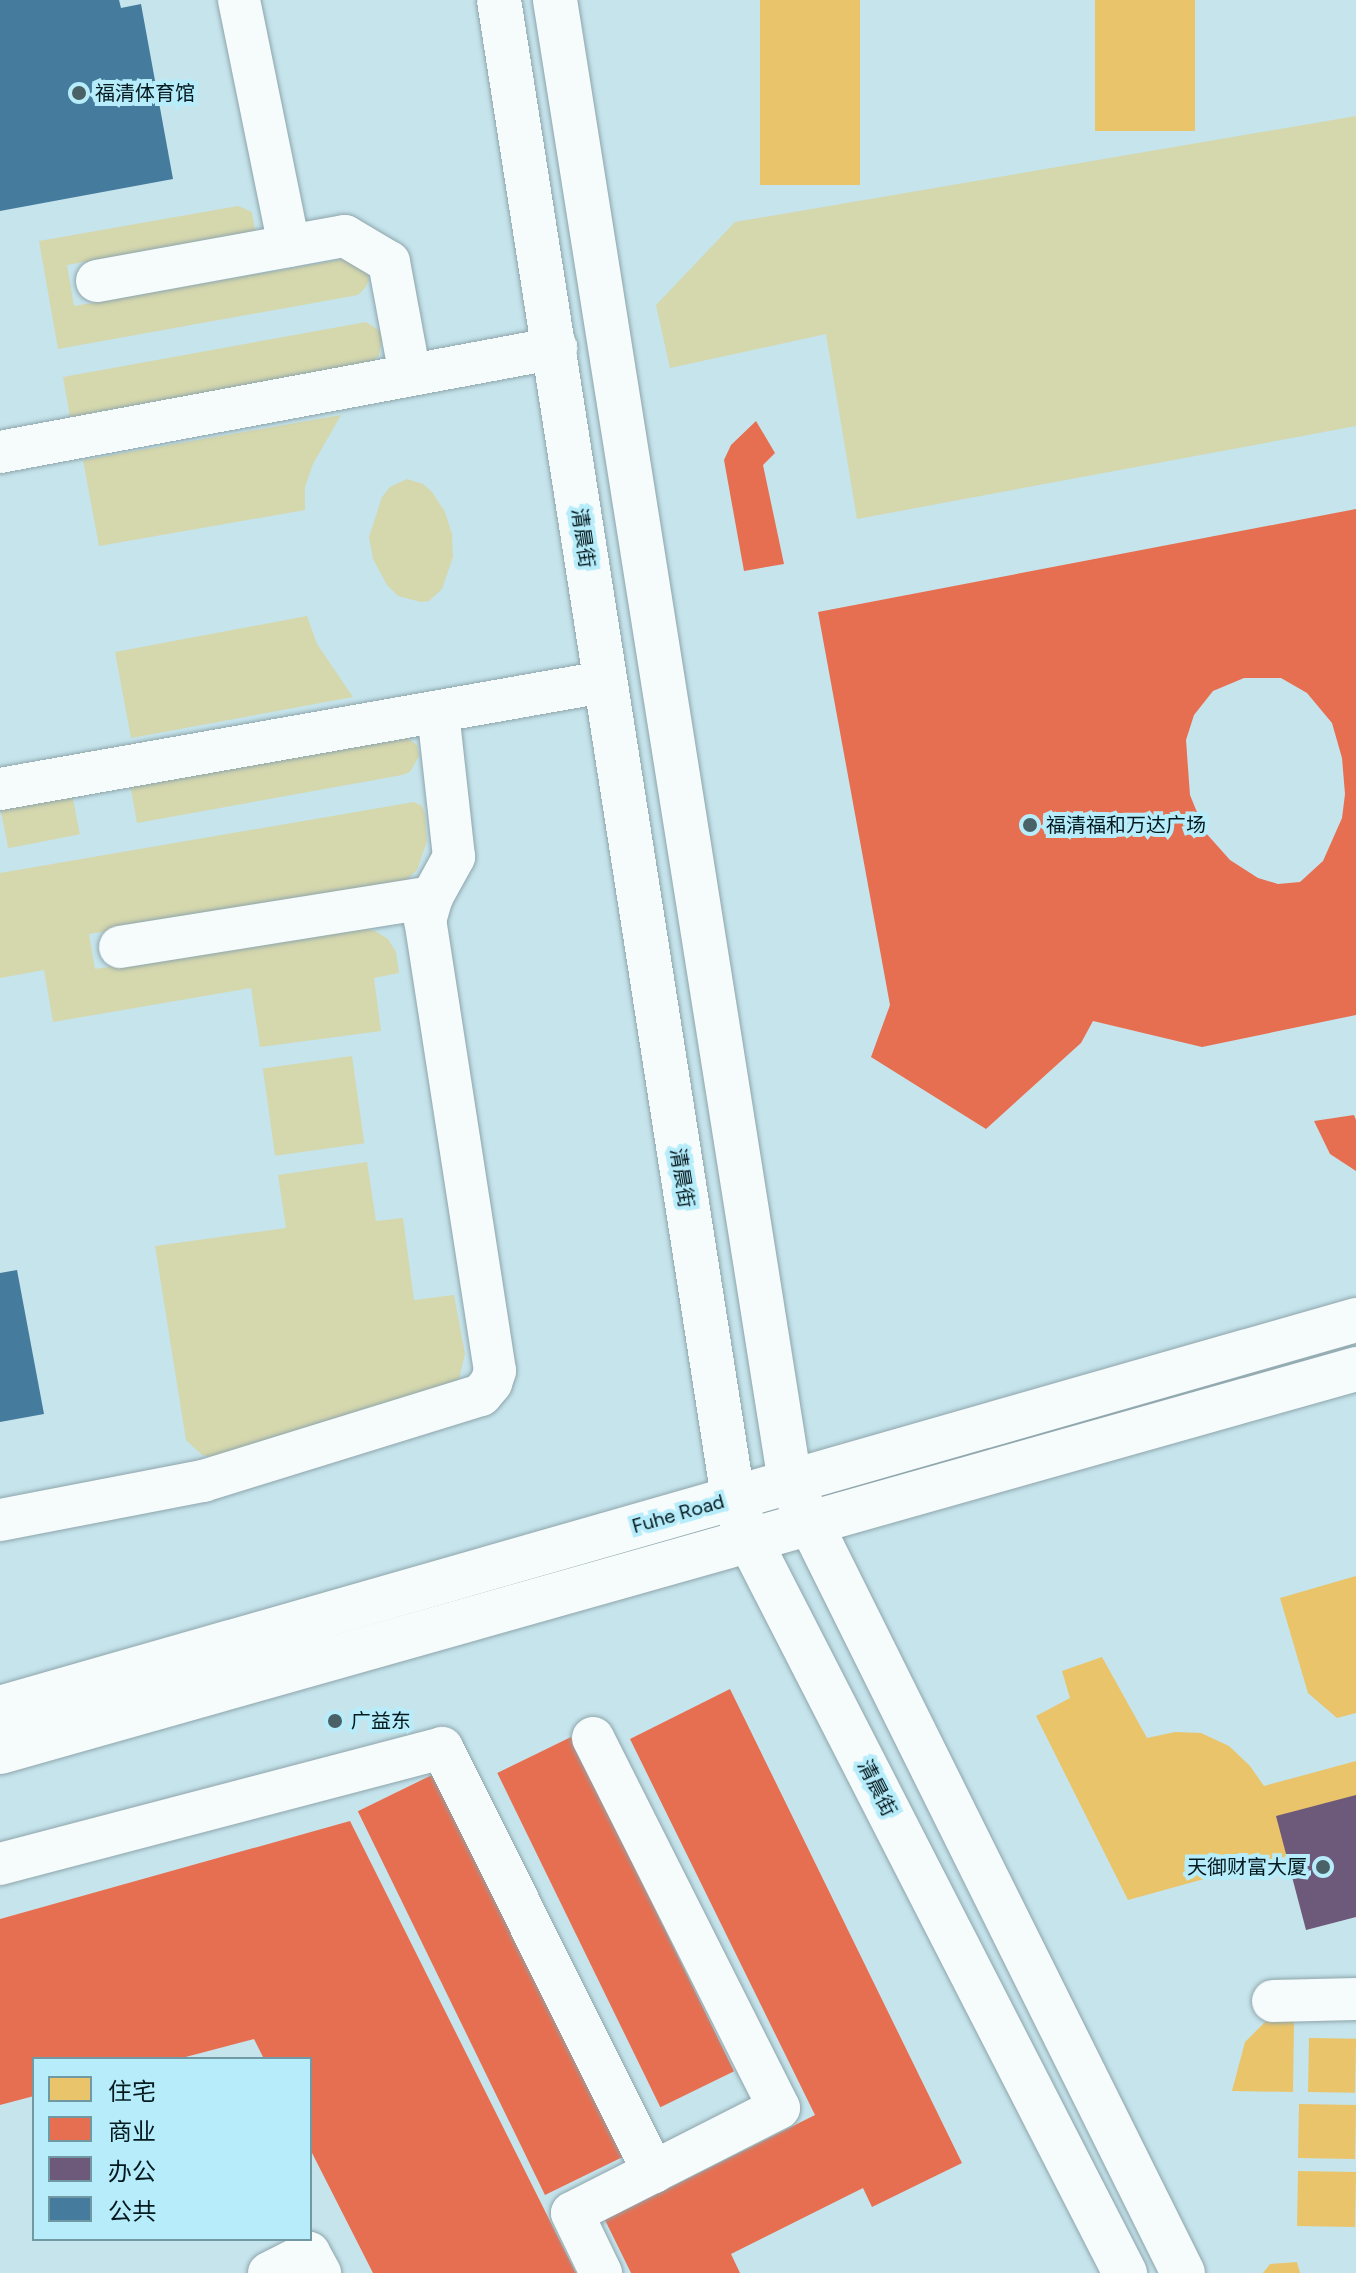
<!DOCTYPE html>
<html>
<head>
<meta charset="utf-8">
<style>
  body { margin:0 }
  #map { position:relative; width:1356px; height:2273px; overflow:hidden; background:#c6e4ec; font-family:Figtree,"Noto Sans SC",sans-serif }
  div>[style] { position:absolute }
  .green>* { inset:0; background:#d5d7ad; transform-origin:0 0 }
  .homes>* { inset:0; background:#e9c46a; transform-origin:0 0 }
  .shops>* { inset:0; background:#e76f51; transform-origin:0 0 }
  .offices>* { inset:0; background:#6d597a }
  .public>* { inset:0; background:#457b9d }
  .roads { filter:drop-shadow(0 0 2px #8ea5ab) drop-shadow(0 0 2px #8ea5ab) }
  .minor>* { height:42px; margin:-21px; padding:0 21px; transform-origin:21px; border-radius:21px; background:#f6fbfc }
  .tertiary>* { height:44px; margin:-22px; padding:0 22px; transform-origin:22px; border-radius:22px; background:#f6fbfc }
  .dots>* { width:22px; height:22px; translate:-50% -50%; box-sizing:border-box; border:4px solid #b7edfb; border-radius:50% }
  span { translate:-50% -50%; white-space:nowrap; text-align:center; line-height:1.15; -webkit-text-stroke:8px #b7edfb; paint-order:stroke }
  .poi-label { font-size:20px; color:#051a1f }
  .left { translate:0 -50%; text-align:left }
  .right { translate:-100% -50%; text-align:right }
  .street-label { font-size:20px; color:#051a1f }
  .legend { position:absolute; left:32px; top:2057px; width:280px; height:184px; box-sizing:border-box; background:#b7edfb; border:2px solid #7099a3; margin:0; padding:10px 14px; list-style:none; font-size:24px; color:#051a1f }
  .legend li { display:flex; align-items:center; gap:16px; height:40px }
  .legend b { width:40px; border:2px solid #7099a3 }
</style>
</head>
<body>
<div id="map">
  <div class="green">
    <div style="clip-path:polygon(1356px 116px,1356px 426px,857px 519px,826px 334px,670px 368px,656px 305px,735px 222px)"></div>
    <div style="clip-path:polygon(238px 206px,252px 212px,255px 230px,250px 232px,67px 265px,74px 306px,350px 258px,366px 269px,369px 280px,365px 288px,358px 295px,58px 349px,39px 241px)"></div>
    <div style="clip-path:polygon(366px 322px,383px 333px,379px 355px,373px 362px,70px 417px,63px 377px)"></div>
    <div style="clip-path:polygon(341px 415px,313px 464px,305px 487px,305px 510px,99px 546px,83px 460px)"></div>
    <div style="clip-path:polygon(407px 479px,423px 484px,432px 492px,445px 512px,452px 534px,453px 557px,442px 589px,429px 601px,421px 602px,398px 596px,387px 585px,373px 559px,369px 537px,382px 497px,390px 487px)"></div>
    <div style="clip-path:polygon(307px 616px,317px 644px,353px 697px,131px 738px,115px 652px)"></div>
    <div style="clip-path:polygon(406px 737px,417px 745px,419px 756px,410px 772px,402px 775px,137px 823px,130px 784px)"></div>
    <div style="left:72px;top:794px;width:41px;height:73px;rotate:79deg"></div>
    <div style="clip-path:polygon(414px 802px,422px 806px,425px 814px,427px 841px,417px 870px,398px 888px,89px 934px,95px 969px,360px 928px,375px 931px,388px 939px,396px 952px,399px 973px,374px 978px,381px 1031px,260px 1047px,251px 988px,53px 1022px,44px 970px,0 978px,0 873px)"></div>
    <div style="left:352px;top:1056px;width:88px;height:90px;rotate:82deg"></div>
    <div style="clip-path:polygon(367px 1162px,376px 1221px,403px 1218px,414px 1300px,454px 1295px,465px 1354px,459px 1379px,453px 1387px,213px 1457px,202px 1455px,186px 1440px,155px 1246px,286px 1228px,278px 1175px)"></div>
  </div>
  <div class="homes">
    <div style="left:760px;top:0;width:100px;height:185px"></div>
    <div style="left:1095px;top:0;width:100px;height:131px"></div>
    <div style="clip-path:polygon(1356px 1576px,1356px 1713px,1337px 1718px,1308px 1693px,1280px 1598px)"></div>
    <div style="clip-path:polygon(1102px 1657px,1147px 1738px,1175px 1732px,1201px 1733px,1229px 1746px,1250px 1766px,1264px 1786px,1356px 1761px,1356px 1837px,1128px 1900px,1036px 1716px,1070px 1698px,1062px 1671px)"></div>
    <div style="clip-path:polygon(1266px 2021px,1294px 2021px,1293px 2092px,1232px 2091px,1245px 2042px)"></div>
    <div style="left:1309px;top:2038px;width:47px;height:54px;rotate:1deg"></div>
    <div style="left:1299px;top:2104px;width:57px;height:54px;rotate:1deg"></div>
    <div style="left:1298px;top:2171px;width:58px;height:55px;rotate:1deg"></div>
    <div style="clip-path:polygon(1297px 2262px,1300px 2273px,1263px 2273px,1270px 2264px)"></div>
  </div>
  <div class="shops">
    <div style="clip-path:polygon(756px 421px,775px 453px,763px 465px,784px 564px,744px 571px,724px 460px,731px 445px)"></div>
    <div style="clip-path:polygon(evenodd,1356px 509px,1356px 1015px,1202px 1047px,1093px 1021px,1081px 1043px,986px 1129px,871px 1057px,890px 1005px,818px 612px,1356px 509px,1244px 678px,1281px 678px,1307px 693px,1332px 723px,1342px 758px,1345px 794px,1342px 818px,1323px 861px,1300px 882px,1278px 884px,1258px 878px,1230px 860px,1205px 832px,1190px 795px,1186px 740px,1194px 715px,1213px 691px,1244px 678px)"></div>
    <div style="clip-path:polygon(1354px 1115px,1356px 1120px,1356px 1171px,1330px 1154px,1314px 1121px)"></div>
    <div style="clip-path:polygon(730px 1689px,962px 2163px,872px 2207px,863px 2188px,731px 2254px,740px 2273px,631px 2273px,605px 2220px,815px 2115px,630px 1739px)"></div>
    <div style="left:571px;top:1737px;width:372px;height:82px;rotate:64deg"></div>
    <div style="left:436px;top:1773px;width:427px;height:87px;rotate:64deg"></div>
    <div style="clip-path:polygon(350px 1821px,576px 2273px,373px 2273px,310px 2149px,310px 2059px,264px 2059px,254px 2039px,178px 2059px,34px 2059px,34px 2096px,0 2105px,0 1919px)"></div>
  </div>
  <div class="offices">
    <div style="clip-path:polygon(1356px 1795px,1356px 1917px,1306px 1930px,1276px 1816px)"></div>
  </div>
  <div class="public">
    <div style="clip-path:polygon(0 0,119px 0,121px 8px,141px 4px,173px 179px,0 211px)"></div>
    <div style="clip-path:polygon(17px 1270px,44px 1414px,0 1422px,0 1273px)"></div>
  </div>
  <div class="roads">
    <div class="minor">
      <div style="left:239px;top:0;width:251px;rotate:78.5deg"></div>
      <div style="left:97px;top:281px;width:252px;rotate:-10.3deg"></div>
      <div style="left:345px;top:236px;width:51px;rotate:30.6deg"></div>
      <div style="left:389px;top:262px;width:115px;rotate:79.5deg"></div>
      <div style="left:0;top:452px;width:566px;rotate:-10.59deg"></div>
      <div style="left:0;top:789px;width:612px;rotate:-10.06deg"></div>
      <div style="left:120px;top:947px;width:316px;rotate:-9.1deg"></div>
      <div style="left:0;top:1520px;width:207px;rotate:-10.9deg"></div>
      <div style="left:203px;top:1481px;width:291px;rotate:-17.2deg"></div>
      <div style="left:481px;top:1395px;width:16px;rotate:-50deg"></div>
      <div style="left:491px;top:1383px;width:13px;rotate:-72deg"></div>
      <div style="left:495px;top:1371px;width:455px;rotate:-98.8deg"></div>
      <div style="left:425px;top:921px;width:25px;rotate:-74deg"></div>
      <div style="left:432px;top:897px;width:46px;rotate:-61.2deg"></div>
      <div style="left:454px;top:857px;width:146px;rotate:-96.3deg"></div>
      <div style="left:593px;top:1738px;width:414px;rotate:63.3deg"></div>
      <div style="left:779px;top:2108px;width:232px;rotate:153.1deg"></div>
      <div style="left:572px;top:2213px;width:67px;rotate:64.2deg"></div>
      <div style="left:0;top:1864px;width:457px;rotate:-14.7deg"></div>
      <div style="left:442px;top:1748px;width:474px;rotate:63.5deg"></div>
      <div style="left:1273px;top:2001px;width:83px;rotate:-1.4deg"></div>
      <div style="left:269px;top:2273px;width:45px;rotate:-26.6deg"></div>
      <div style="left:309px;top:2253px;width:23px;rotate:61deg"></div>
    </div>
    <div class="tertiary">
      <div style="left:499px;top:0;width:1516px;rotate:81.12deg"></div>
      <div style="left:733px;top:1498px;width:44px;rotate:68.7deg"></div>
      <div style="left:749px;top:1539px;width:825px;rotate:62.88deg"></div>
      <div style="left:555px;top:0;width:1501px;rotate:80.99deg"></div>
      <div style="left:790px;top:1482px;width:883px;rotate:63.58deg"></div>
      <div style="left:0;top:1708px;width:1410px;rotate:-15.97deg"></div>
      <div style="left:0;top:1752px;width:1409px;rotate:-15.77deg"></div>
    </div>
  </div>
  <div class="dots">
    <div style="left:79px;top:93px;background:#496167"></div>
    <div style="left:1030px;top:825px;background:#496167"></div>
    <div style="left:335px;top:1721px;background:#496167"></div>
    <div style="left:1323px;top:1867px;background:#496167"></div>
  </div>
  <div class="poi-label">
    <span class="left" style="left:95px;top:93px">福清体育馆</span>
    <span class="left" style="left:1046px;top:825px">福清福和万达广场</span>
    <span class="left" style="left:351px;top:1721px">广益东</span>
    <span class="right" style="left:1307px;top:1867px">天御财富大厦</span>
  </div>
  <div class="street-label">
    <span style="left:583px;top:538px;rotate:82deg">清晨街</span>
    <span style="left:682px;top:1178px;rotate:81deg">清晨街</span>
    <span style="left:678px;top:1514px;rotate:-16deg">Fuhe Road</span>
    <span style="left:877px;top:1788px;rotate:63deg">清晨街</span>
  </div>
  <ul class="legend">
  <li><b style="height:22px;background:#e9c46a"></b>住宅</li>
  <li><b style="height:22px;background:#e76f51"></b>商业</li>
  <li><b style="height:22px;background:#6d597a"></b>办公</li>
  <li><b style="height:22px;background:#457b9d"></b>公共</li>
  </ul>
</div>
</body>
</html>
